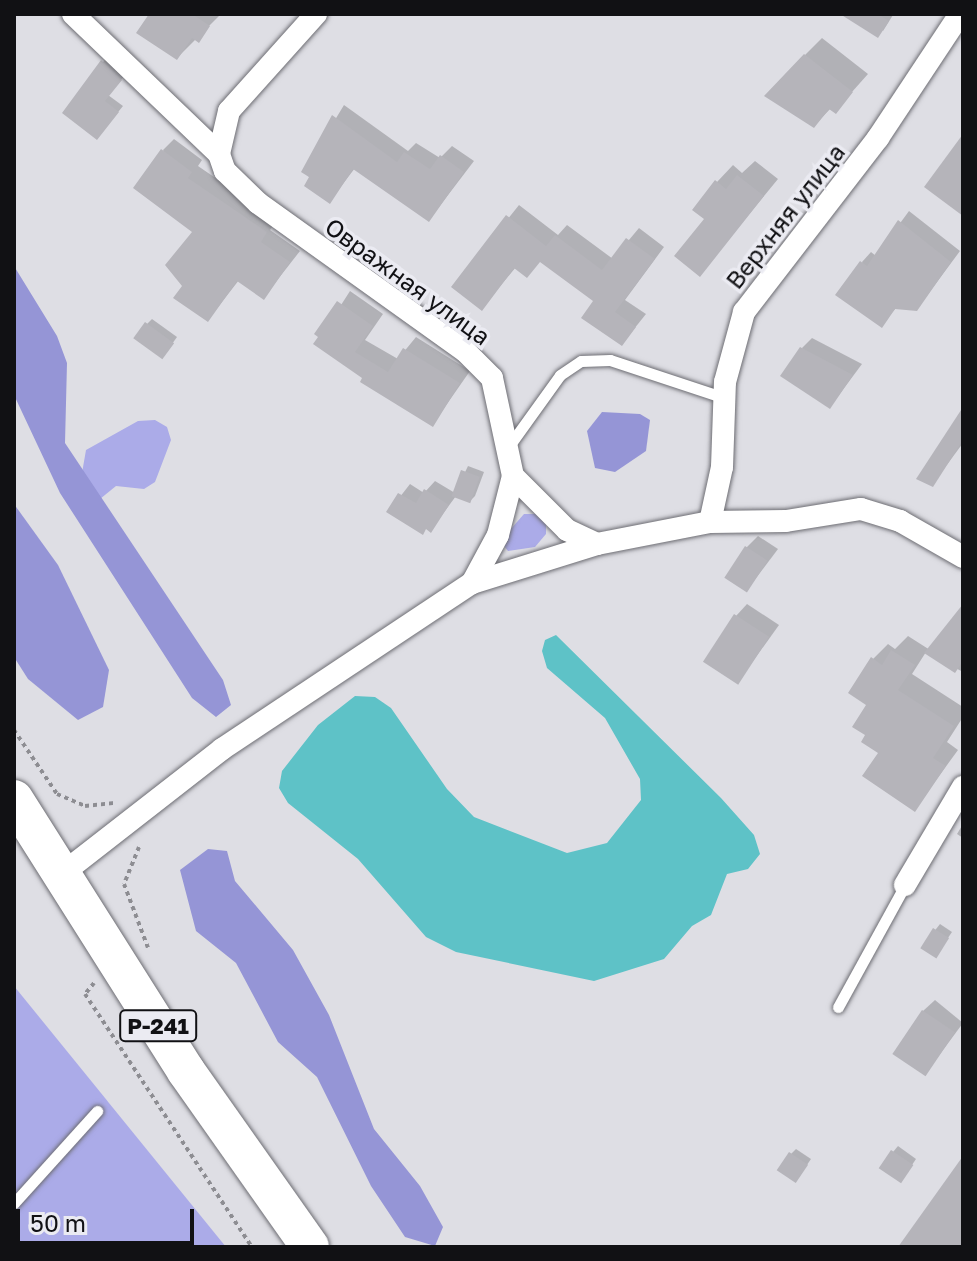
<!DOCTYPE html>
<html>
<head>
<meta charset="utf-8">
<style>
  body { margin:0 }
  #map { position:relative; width:977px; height:1261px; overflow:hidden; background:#dedee4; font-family:"Golos Text",sans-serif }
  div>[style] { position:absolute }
  .green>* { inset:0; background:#ababe8 }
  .forest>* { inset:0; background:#9595d6 }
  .water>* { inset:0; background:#5ec2c7 }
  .shadow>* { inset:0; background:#0003 }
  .building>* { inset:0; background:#b5b4ba; transform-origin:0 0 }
  .path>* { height:4px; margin-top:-2px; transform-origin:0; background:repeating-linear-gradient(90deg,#8d8d92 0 4px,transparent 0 8px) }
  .roads { filter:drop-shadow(0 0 2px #6d6d73) drop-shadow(0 0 2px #6d6d73) }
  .service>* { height:11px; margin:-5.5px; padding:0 5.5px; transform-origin:5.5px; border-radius:5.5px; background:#fff }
  .minor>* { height:22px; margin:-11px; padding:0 11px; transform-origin:11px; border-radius:11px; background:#fff }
  .trunk>* { height:38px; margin:-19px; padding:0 19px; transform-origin:19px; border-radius:19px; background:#fff }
  span { translate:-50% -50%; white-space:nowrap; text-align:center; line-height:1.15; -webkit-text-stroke:7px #ebebf2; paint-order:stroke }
  .shield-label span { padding:2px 6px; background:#ebebf2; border:2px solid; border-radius:6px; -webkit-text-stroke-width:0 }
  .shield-label { font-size:22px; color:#111114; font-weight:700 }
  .street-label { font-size:24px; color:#111114 }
  .frame { position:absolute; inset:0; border:16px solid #111114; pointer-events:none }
  .scale { position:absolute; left:16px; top:1209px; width:178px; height:36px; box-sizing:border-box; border:4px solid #111114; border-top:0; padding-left:10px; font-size:24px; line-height:28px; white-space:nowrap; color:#111114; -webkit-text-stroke:6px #ebebf2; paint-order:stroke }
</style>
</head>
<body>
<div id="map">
  <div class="green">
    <div style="clip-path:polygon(155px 420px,167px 427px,171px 440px,155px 482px,144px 489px,116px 486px,100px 499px,82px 473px,86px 450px,138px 421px)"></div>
    <div style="clip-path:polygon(524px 514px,536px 514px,546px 524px,546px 534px,535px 547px,508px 551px,504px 546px,510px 530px)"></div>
    <div style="clip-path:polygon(14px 986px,226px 1247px,14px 1247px)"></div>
  </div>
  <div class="forest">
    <div style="clip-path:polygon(14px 266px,57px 336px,67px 363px,65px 443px,223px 680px,231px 705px,216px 717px,192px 698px,60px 493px,14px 395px)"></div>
    <div style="clip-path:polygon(602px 412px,640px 414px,650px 420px,646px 451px,615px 472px,595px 468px,587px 431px)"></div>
    <div style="clip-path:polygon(14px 504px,58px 565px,109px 670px,103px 707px,78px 720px,28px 679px,14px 657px)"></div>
    <div style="clip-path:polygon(208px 849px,227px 851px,235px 881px,293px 950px,329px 1015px,374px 1129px,420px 1186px,443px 1227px,435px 1246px,405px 1237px,371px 1186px,317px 1077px,278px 1042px,236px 963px,196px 931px,180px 870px)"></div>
  </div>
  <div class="water">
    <div style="clip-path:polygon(556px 635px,721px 798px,754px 835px,760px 854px,748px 869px,727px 874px,711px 915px,692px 926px,664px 959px,594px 981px,456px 952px,426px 937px,358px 859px,288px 803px,279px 788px,282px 771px,318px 725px,355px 696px,375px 697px,391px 708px,447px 789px,474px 817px,567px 853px,607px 843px,641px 800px,640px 779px,605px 718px,547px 668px,542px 651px,545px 640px)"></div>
  </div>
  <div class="shadow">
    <div style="clip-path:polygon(150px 14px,216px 14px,219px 16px,177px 58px)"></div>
    <div style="clip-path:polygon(867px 14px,891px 14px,893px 15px,883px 31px)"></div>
    <div style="clip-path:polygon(822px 38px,868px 74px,835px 111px,831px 108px,814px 126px,805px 55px)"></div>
    <div style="clip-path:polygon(108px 57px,126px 74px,108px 95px,123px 106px,102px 132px,103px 62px)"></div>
    <div style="clip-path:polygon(344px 105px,408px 151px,416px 143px,440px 158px,452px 146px,474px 161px,429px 220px,355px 168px,330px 201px,304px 171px)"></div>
    <div style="clip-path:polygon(174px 139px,202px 160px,198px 166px,277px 220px,270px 230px,300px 251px,264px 297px,239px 280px,208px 320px,184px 286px,195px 231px,163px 150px)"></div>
    <div style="clip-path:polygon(755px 161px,778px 179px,700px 274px,717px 182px,733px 165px,742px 173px)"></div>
    <div style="clip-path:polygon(519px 205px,558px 235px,567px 225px,613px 259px,639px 228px,664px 247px,625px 300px,646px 314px,622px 344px,595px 301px,541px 260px,516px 267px,482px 308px,453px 287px)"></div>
    <div style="clip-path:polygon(909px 211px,960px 251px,917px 309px,897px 307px,881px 325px,862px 262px,871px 252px,876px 256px)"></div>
    <div style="clip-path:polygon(350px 291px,383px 314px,365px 340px,398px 359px,416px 337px,470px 371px,433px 424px,316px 344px)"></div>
    <div style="clip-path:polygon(152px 319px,177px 337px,167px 351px,147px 324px)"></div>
    <div style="clip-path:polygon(812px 338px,862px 364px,830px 407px,802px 348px)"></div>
    <div style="clip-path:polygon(963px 410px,963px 443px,932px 485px)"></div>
    <div style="clip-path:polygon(468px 466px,484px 472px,475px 496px,470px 501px,456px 496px,431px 530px,389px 511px,410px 484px,424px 493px,435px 481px,455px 493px)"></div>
    <div style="clip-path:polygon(758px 536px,778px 549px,747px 590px,746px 548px)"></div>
    <div style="clip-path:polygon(747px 604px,779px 625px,738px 682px,736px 616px)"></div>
    <div style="clip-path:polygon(963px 606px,963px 672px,926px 652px,912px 674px,963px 707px,963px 717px,947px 742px,958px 750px,915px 809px,868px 735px,873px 659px,888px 644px,895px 649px,908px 636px,930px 650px)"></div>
    <div style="clip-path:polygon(963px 824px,963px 838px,957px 834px)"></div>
    <div style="clip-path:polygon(940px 924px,952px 932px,939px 951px,922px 947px)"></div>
    <div style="clip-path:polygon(935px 1000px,963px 1023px,926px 1073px,923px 1011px)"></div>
    <div style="clip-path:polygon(898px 1146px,916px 1159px,906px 1174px,893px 1152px)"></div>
    <div style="clip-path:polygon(796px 1149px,811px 1159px,800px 1175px,791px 1154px)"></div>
  </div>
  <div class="building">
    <div style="clip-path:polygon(149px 14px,192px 14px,210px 26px,199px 43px,192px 38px,177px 60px,136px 33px)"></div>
    <div style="clip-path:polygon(840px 14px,878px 14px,889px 21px,878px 38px)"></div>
    <div style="clip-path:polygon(804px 54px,853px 92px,836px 114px,829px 109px,814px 128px,764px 96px)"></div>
    <div style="clip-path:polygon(101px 60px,122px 80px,105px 101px,119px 112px,97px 140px,62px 113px)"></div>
    <div style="clip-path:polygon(332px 115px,397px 162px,404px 152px,430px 169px,440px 155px,464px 172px,429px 222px,353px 169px,330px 204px,304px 186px,309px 177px,301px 172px)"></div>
    <div style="clip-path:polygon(963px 134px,963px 216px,924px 187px)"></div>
    <div style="clip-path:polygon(161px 149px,192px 172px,188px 178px,267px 232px,261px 242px,290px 262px,264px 300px,237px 281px,208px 322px,173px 298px,182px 286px,165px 265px,192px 232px,133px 188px)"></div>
    <div style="clip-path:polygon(737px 175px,764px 196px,700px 277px,674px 256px,704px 219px,692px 210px,715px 180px,726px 189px)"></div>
    <div style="clip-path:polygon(506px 215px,546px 246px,555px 235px,602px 270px,626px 238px,655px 259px,615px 312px,636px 327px,622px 346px,581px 318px,593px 301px,540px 262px,527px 278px,514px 268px,482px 311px,451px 287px)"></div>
    <div style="clip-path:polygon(898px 220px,951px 262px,917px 311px,895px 309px,882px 328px,835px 295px,860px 261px,867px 266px)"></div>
    <div style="clip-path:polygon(337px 301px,373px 326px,355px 352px,388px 372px,403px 348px,460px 383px,433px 427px,360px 382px,362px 378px,313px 344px,318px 337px,314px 334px)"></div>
    <div style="left:145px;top:322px;width:36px;height:20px;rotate:36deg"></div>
    <div style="clip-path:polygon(800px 347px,853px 375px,830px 409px,780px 376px)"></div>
    <div style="clip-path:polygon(963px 407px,963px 440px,933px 487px,916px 479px)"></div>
    <div style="left:461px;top:470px;width:20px;height:28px;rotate:20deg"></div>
    <div style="clip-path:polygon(424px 489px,449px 505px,431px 533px,426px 529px,423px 535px,386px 512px,398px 493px,416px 503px)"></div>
    <div style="left:745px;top:546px;width:27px;height:38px;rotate:33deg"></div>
    <div style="clip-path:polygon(963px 604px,963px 661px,955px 673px,924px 653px)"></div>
    <div style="left:734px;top:614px;width:42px;height:57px;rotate:33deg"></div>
    <div style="clip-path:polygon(891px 650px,915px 665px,898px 690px,954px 726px,933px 758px,946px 766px,915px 812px,862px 776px,878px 753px,861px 742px,865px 735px,852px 727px,866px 705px,848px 693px,871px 657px,882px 665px)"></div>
    <div style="left:933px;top:928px;width:19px;height:24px;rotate:32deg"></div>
    <div style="left:922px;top:1010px;width:40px;height:53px;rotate:34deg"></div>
    <div style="left:891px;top:1150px;width:27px;height:22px;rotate:34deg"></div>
    <div style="left:789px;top:1152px;width:23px;height:22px;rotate:34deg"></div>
    <div style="clip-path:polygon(963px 1156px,963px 1247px,898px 1247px)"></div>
  </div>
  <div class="path">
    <div style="left:14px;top:730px;width:77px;rotate:56.1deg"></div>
    <div style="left:57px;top:794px;width:30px;rotate:23deg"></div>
    <div style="left:85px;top:806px;width:30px;rotate:-6deg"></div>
    <div style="left:139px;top:847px;width:40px;rotate:112deg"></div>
    <div style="left:124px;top:884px;width:68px;rotate:69.4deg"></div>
    <div style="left:94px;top:983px;width:14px;rotate:129deg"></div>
    <div style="left:85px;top:994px;width:303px;rotate:56.6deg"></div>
  </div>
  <div class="roads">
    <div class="service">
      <div style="left:509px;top:446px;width:87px;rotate:-54.3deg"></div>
      <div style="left:560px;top:375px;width:25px;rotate:-34deg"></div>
      <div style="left:581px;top:361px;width:29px;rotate:-2deg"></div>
      <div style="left:610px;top:360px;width:121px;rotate:18.3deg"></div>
      <div style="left:838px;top:1007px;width:139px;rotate:-61.2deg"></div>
      <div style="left:14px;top:1203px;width:124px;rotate:-47.9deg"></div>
    </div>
    <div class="minor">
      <div style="left:73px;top:14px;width:202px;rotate:43.8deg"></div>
      <div style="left:316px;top:14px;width:130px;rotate:131.9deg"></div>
      <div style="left:229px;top:111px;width:44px;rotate:103.1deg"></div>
      <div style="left:219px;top:154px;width:18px;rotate:71deg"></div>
      <div style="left:225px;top:171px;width:46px;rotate:44.1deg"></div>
      <div style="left:258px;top:203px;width:254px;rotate:35.6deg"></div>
      <div style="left:465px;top:351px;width:38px;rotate:45deg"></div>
      <div style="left:492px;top:378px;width:100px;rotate:77.9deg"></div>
      <div style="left:513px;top:476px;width:61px;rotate:104.3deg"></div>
      <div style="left:498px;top:535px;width:55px;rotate:118.4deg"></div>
      <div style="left:513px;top:476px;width:76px;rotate:45deg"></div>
      <div style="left:567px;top:530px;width:33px;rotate:25deg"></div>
      <div style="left:710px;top:522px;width:56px;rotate:-77.7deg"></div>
      <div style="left:722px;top:467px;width:85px;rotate:-88deg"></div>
      <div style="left:725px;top:382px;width:73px;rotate:-74.8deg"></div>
      <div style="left:744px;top:312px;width:220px;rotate:-52.4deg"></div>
      <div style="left:878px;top:138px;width:149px;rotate:-56.5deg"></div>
      <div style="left:63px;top:873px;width:202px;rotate:-37.9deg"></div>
      <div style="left:222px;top:749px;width:300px;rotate:-33.6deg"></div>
      <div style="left:472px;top:583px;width:131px;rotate:-17.3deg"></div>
      <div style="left:597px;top:544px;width:115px;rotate:-11deg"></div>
      <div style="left:710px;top:522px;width:76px;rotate:-0.8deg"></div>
      <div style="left:786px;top:521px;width:76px;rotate:-9.1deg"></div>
      <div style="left:861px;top:509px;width:41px;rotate:17.1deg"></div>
      <div style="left:900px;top:521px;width:73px;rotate:29.7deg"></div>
      <div style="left:905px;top:885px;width:114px;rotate:-59.4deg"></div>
    </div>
    <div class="trunk">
      <div style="left:14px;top:799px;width:322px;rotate:57.7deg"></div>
      <div style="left:186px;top:1071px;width:215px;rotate:54.8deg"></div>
    </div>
  </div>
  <div class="shield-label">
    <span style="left:158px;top:1026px">Р-241</span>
  </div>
  <div class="street-label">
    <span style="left:785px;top:216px;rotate:-52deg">Верхняя улица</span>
    <span style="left:408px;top:281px;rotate:36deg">Овражная улица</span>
  </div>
  <div class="frame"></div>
  <div class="scale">50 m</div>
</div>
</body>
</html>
